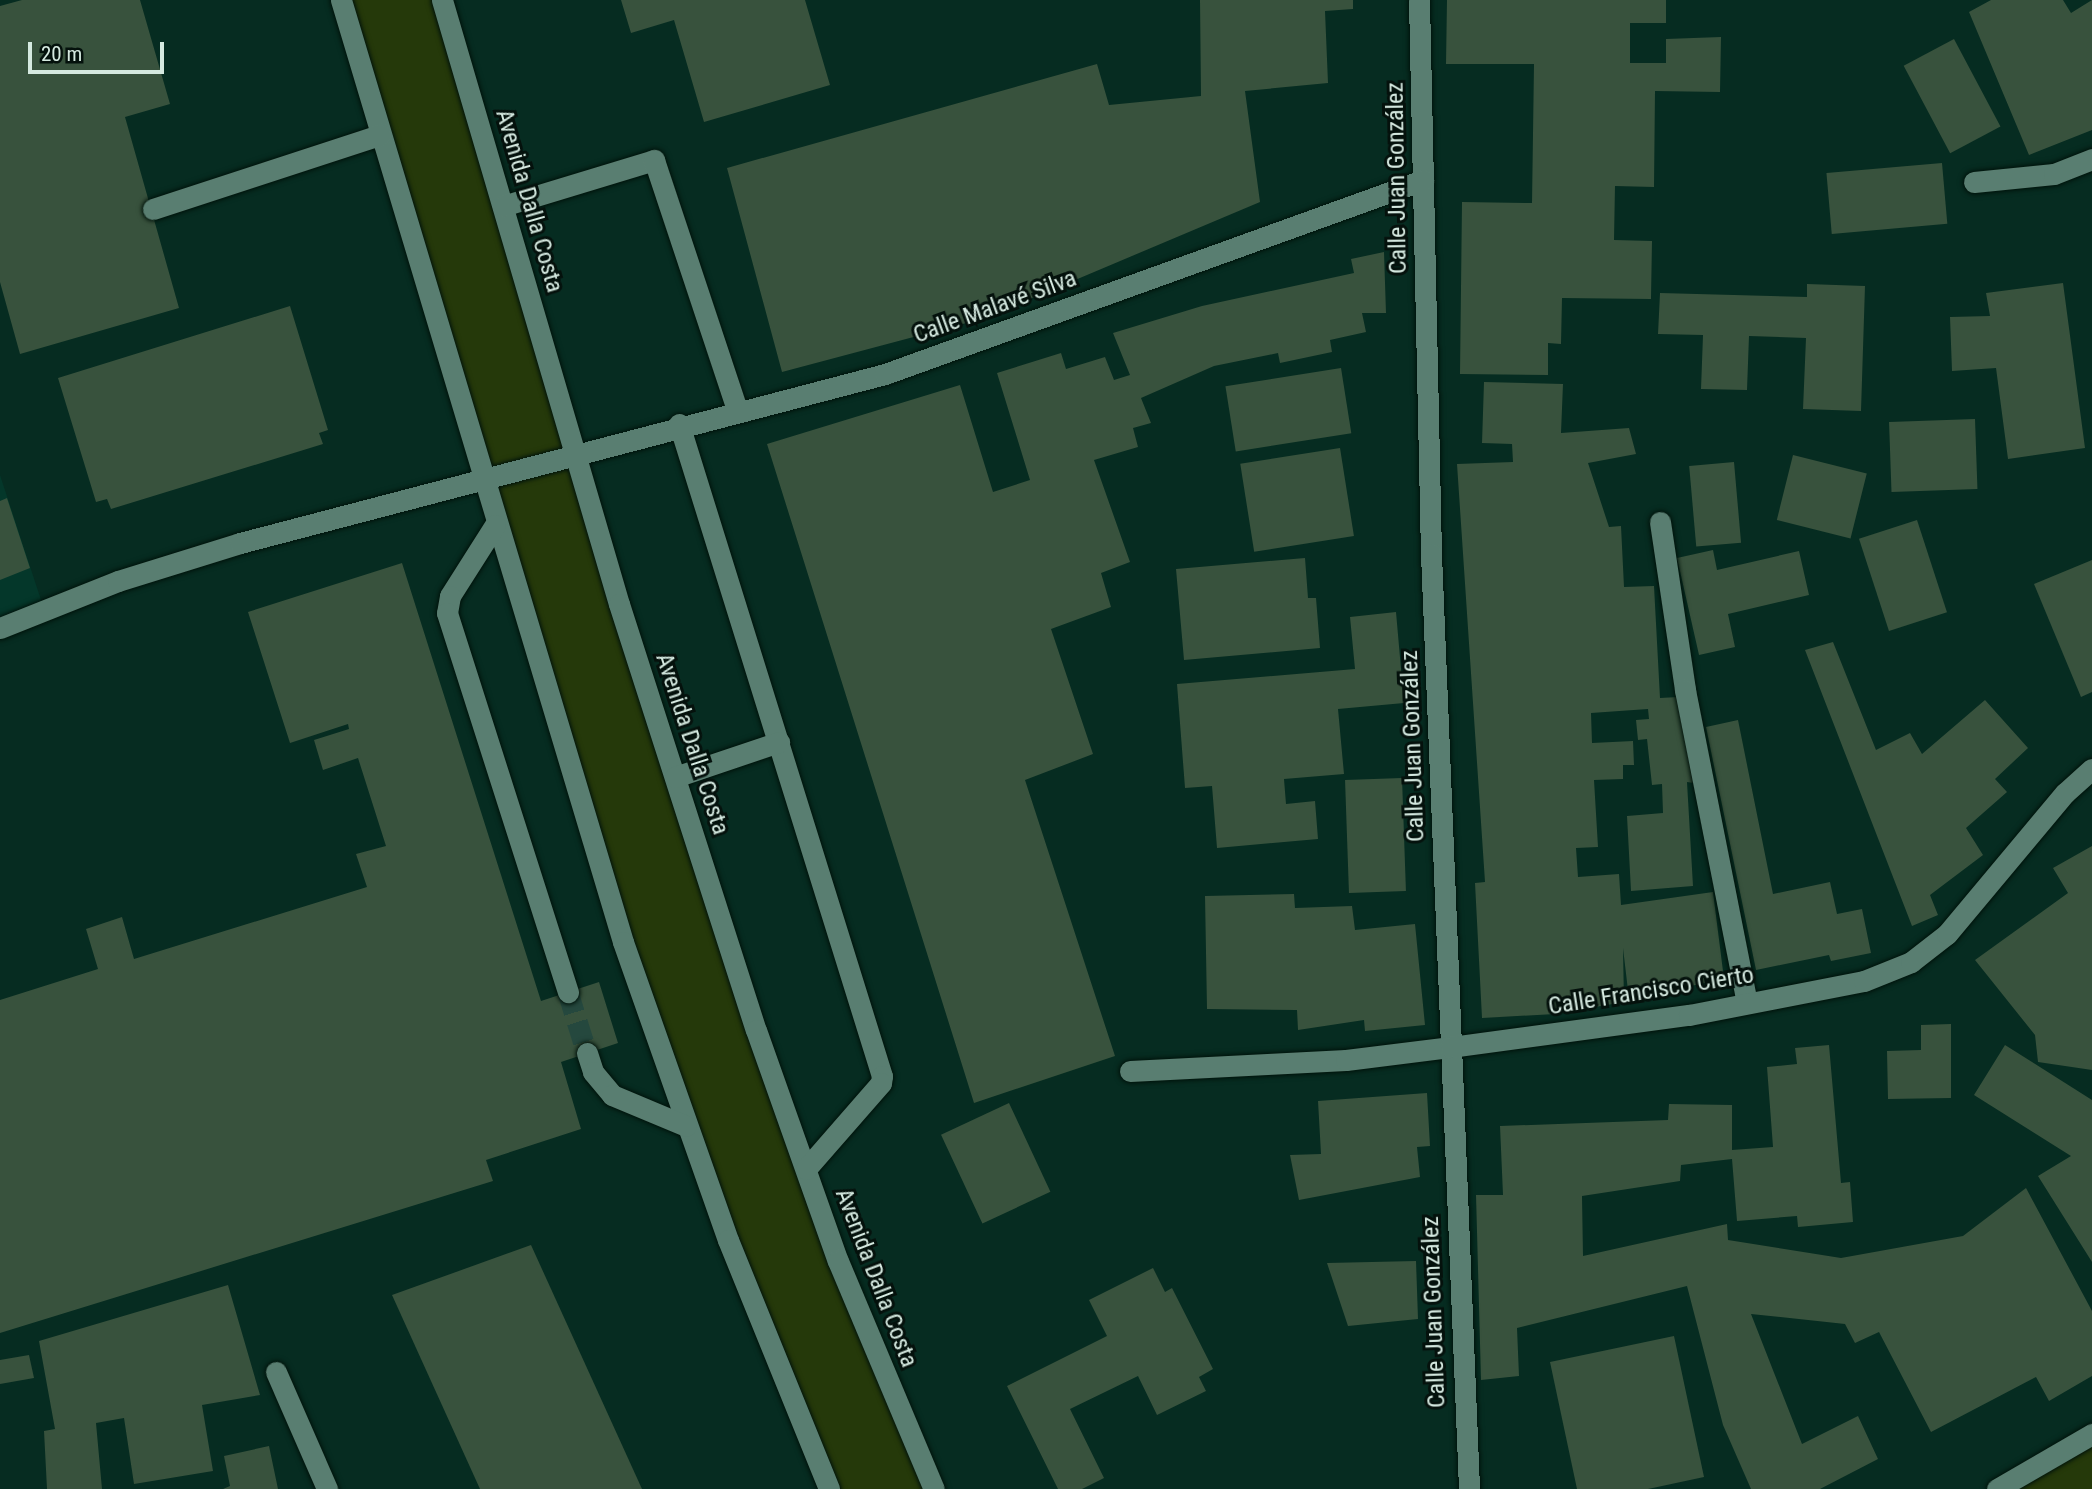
<!DOCTYPE html>
<html>
<head>
<meta charset="utf-8">
<style>
  body { margin:0 }
  #map { position:relative; width:2092px; height:1489px; overflow:hidden; background:#062c21; font-family:"Roboto Condensed",sans-serif }
  div>[style] { position:absolute }
  .built>* { inset:0; background:#04372a }
  .green>* { inset:0; background:#25390a }
  .building>* { inset:0; background:#38523d; transform-origin:0 0 }
  .minor-tunnel>* { height:21px; margin-top:-10.5px; transform-origin:0; background:repeating-linear-gradient(90deg,#25483e 0 21px,transparent 0 31px) }
  .roads { filter:drop-shadow(0 0 2px #00130b) drop-shadow(0 0 2px #00130b) }
  .minor>* { height:21px; margin:-10.5px; padding:0 10.5px; transform-origin:10.5px; border-radius:10.5px; background:#597e71 }
  span { translate:-50% -50%; white-space:nowrap; text-align:center; line-height:1.15; -webkit-text-stroke:6px #04110c; paint-order:stroke }
  .street-label { font-size:24px; color:#d5e9e0 }
  .scale { position:absolute; left:28px; top:42px; width:136px; height:32px; box-sizing:border-box; border:4px solid #d5e9e0; border-top:0; padding-left:9px; font-size:21px; line-height:24px; white-space:nowrap; color:#d5e9e0; -webkit-text-stroke:5px #04110c; paint-order:stroke }
</style>
</head>
<body>
<div id="map">
  <div class="built">
    <div style="clip-path:polygon(0 475px,44px 609px,0 628px)"></div>
  </div>
  <div class="green">
    <div style="clip-path:polygon(341px 0,442px 0,756px 1030px,934px 1489px,829px 1489px,682px 1117px)"></div>
    <div style="clip-path:polygon(2092px 1434px,2092px 1489px,1997px 1489px)"></div>
  </div>
  <div class="building">
    <div style="clip-path:polygon(22px 0,140px 0,170px 104px,125px 117px,179px 308px,20px 354px,0 282px,0 6px)"></div>
    <div style="clip-path:polygon(621px 0,805px 0,830px 85px,704px 122px,674px 20px,631px 33px)"></div>
    <div style="clip-path:polygon(1200px 0,1353px 0,1353px 9px,1325px 11px,1328px 83px,1245px 91px,1260px 202px,985px 318px,782px 372px,727px 168px,1097px 64px,1109px 105px,1201px 96px)"></div>
    <div style="clip-path:polygon(1447px 0,1666px 0,1666px 23px,1630px 23px,1630px 63px,1666px 63px,1666px 39px,1721px 37px,1720px 92px,1655px 91px,1654px 187px,1615px 186px,1614px 240px,1652px 241px,1651px 299px,1562px 298px,1561px 344px,1548px 343px,1548px 375px,1460px 374px,1462px 202px,1532px 203px,1534px 64px,1446px 64px)"></div>
    <div style="clip-path:polygon(1991px 0,2063px 0,2071px 13px,2092px 0,2092px 130px,2029px 155px,1969px 12px)"></div>
    <div style="left:1954px;top:39px;width:99px;height:57px;rotate:62deg"></div>
    <div style="left:1942px;top:163px;width:61px;height:116px;rotate:85deg"></div>
    <div style="clip-path:polygon(1384px 252px,1386px 313px,1362px 313px,1366px 332px,1330px 340px,1332px 352px,1280px 363px,1278px 353px,1214px 366px,1141px 398px,1151px 423px,1133px 428px,1138px 447px,1094px 460px,1130px 562px,1101px 573px,1111px 607px,1051px 629px,1093px 754px,1025px 780px,1115px 1056px,974px 1103px,767px 444px,960px 385px,993px 492px,1030px 480px,997px 373px,1061px 353px,1066px 369px,1105px 357px,1114px 380px,1130px 375px,1113px 333px,1202px 306px,1354px 273px,1351px 259px)"></div>
    <div style="clip-path:polygon(2063px 283px,2085px 448px,2008px 459px,1996px 368px,1952px 371px,1950px 317px,1990px 316px,1986px 293px)"></div>
    <div style="clip-path:polygon(1807px 284px,1865px 286px,1861px 411px,1803px 409px,1806px 338px,1749px 336px,1747px 390px,1701px 389px,1703px 335px,1658px 334px,1660px 293px,1807px 297px)"></div>
    <div style="clip-path:polygon(290px 306px,328px 430px,319px 433px,323px 444px,111px 509px,107px 499px,96px 502px,58px 378px)"></div>
    <div style="left:1341px;top:368px;width:66px;height:117px;rotate:81deg"></div>
    <div style="clip-path:polygon(1484px 382px,1563px 384px,1561px 433px,1629px 428px,1636px 454px,1588px 463px,1609px 527px,1621px 526px,1624px 587px,1654px 586px,1660px 698px,1678px 697px,1694px 783px,1687px 782px,1693px 886px,1631px 891px,1627px 816px,1663px 813px,1662px 784px,1652px 785px,1647px 739px,1638px 740px,1636px 720px,1649px 719px,1648px 709px,1591px 713px,1592px 743px,1633px 741px,1634px 765px,1623px 765px,1623px 779px,1594px 780px,1598px 847px,1576px 848px,1578px 877px,1619px 874px,1621px 905px,1713px 892px,1724px 979px,1629px 999px,1623px 948px,1624px 1002px,1555px 1014px,1482px 1018px,1475px 883px,1485px 882px,1457px 464px,1513px 462px,1512px 444px,1482px 443px)"></div>
    <div style="left:1975px;top:419px;width:70px;height:86px;rotate:88deg"></div>
    <div style="left:1340px;top:448px;width:89px;height:101px;rotate:81deg"></div>
    <div style="left:1793px;top:455px;width:76px;height:67px;rotate:14deg"></div>
    <div style="left:1734px;top:462px;width:81px;height:45px;rotate:85deg"></div>
    <div style="clip-path:polygon(7px 498px,30px 568px,0 580px,0 501px)"></div>
    <div style="left:1917px;top:520px;width:97px;height:61px;rotate:72deg"></div>
    <div style="clip-path:polygon(1713px 550px,1717px 570px,1799px 551px,1809px 595px,1728px 614px,1735px 647px,1699px 655px,1677px 558px)"></div>
    <div style="clip-path:polygon(1305px 558px,1308px 598px,1316px 598px,1320px 648px,1184px 660px,1176px 569px)"></div>
    <div style="clip-path:polygon(2092px 560px,2092px 692px,2081px 697px,2034px 584px)"></div>
    <div style="clip-path:polygon(402px 563px,541px 1001px,599px 982px,618px 1043px,561px 1062px,581px 1129px,486px 1160px,493px 1181px,0 1333px,0 1000px,98px 969px,86px 929px,122px 917px,134px 959px,367px 887px,356px 854px,386px 846px,358px 758px,323px 770px,314px 740px,349px 729px,348px 724px,290px 743px,248px 612px)"></div>
    <div style="clip-path:polygon(1396px 612px,1404px 703px,1338px 709px,1344px 774px,1284px 779px,1286px 804px,1315px 801px,1318px 839px,1217px 848px,1212px 786px,1185px 788px,1177px 684px,1355px 669px,1350px 617px)"></div>
    <div style="clip-path:polygon(1833px 642px,1876px 750px,1910px 733px,1922px 754px,1985px 700px,2028px 748px,1995px 779px,2007px 792px,1966px 828px,1983px 855px,1930px 895px,1938px 915px,1912px 926px,1805px 650px)"></div>
    <div style="clip-path:polygon(1738px 720px,1773px 894px,1830px 882px,1837px 914px,1862px 909px,1871px 953px,1831px 961px,1829px 955px,1756px 970px,1706px 727px)"></div>
    <div style="left:1402px;top:778px;width:113px;height:57px;rotate:88deg"></div>
    <div style="clip-path:polygon(2092px 846px,2092px 1070px,2038px 1062px,2035px 1035px,1975px 960px,2068px 893px,2053px 868px)"></div>
    <div style="clip-path:polygon(1294px 894px,1295px 908px,1352px 906px,1355px 930px,1415px 924px,1425px 1025px,1365px 1031px,1364px 1020px,1298px 1030px,1297px 1010px,1207px 1009px,1205px 896px)"></div>
    <div style="clip-path:polygon(1951px 1024px,1951px 1098px,1888px 1099px,1887px 1051px,1921px 1050px,1921px 1025px)"></div>
    <div style="clip-path:polygon(1829px 1045px,1841px 1183px,1850px 1182px,1853px 1222px,1798px 1227px,1797px 1216px,1737px 1221px,1732px 1159px,1681px 1165px,1680px 1181px,1582px 1196px,1583px 1256px,1727px 1224px,1728px 1240px,1841px 1258px,1963px 1236px,2026px 1188px,2092px 1311px,2092px 1376px,2049px 1401px,2036px 1377px,1931px 1432px,1879px 1332px,1855px 1343px,1845px 1324px,1751px 1314px,1802px 1444px,1858px 1416px,1878px 1459px,1820px 1489px,1751px 1489px,1723px 1425px,1687px 1286px,1517px 1328px,1519px 1376px,1481px 1380px,1476px 1195px,1503px 1195px,1500px 1126px,1668px 1120px,1669px 1104px,1732px 1105px,1732px 1150px,1773px 1147px,1767px 1067px,1797px 1064px,1795px 1048px)"></div>
    <div style="clip-path:polygon(2005px 1045px,2092px 1100px,2092px 1262px,2038px 1176px,2071px 1156px,1974px 1095px)"></div>
    <div style="clip-path:polygon(1427px 1093px,1430px 1146px,1417px 1147px,1420px 1177px,1299px 1200px,1290px 1155px,1321px 1154px,1318px 1101px)"></div>
    <div style="left:1009px;top:1103px;width:98px;height:75px;rotate:65deg"></div>
    <div style="clip-path:polygon(531px 1245px,642px 1489px,480px 1489px,392px 1295px)"></div>
    <div style="clip-path:polygon(1416px 1261px,1418px 1319px,1348px 1326px,1327px 1263px)"></div>
    <div style="clip-path:polygon(1153px 1268px,1165px 1292px,1172px 1288px,1213px 1369px,1199px 1377px,1206px 1391px,1157px 1415px,1138px 1376px,1070px 1409px,1104px 1478px,1082px 1489px,1058px 1489px,1007px 1386px,1107px 1336px,1089px 1300px)"></div>
    <div style="clip-path:polygon(228px 1285px,260px 1395px,202px 1405px,213px 1471px,134px 1484px,124px 1418px,96px 1423px,102px 1489px,47px 1489px,44px 1431px,55px 1429px,39px 1341px)"></div>
    <div style="clip-path:polygon(1674px 1336px,1704px 1477px,1648px 1489px,1577px 1489px,1550px 1362px)"></div>
    <div style="clip-path:polygon(29px 1355px,34px 1378px,0 1384px,0 1360px)"></div>
    <div style="clip-path:polygon(269px 1446px,278px 1489px,223px 1489px,230px 1486px,224px 1456px)"></div>
  </div>
  <div class="minor-tunnel">
    <div style="left:568px;top:992px;width:64px;rotate:72.7deg"></div>
  </div>
  <div class="roads">
    <div class="minor">
      <div style="left:341px;top:0;width:983px;rotate:73.33deg"></div>
      <div style="left:623px;top:942px;width:316px;rotate:70.6deg"></div>
      <div style="left:728px;top:1240px;width:269px;rotate:67.9deg"></div>
      <div style="left:442px;top:0;width:629px;rotate:73.67deg"></div>
      <div style="left:619px;top:604px;width:447px;rotate:72.2deg"></div>
      <div style="left:756px;top:1030px;width:245px;rotate:70.5deg"></div>
      <div style="left:838px;top:1261px;width:247px;rotate:67.2deg"></div>
      <div style="left:1419px;top:0;width:554px;rotate:88.76deg"></div>
      <div style="left:1431px;top:554px;width:936px;rotate:87.67deg"></div>
      <div style="left:1974px;top:182px;width:80px;rotate:-5.7deg"></div>
      <div style="left:2054px;top:174px;width:41px;rotate:-21.5deg"></div>
      <div style="left:503px;top:206px;width:158px;rotate:-16.9deg"></div>
      <div style="left:654px;top:160px;width:262px;rotate:71.6deg"></div>
      <div style="left:153px;top:209px;width:239px;rotate:-18.1deg"></div>
      <div style="left:679px;top:424px;width:683px;rotate:72.71deg"></div>
      <div style="left:882px;top:1076px;width:7px;rotate:98deg"></div>
      <div style="left:881px;top:1083px;width:114px;rotate:131.1deg"></div>
      <div style="left:1660px;top:522px;width:170px;rotate:81.5deg"></div>
      <div style="left:1685px;top:690px;width:319px;rotate:78.8deg"></div>
      <div style="left:495px;top:525px;width:84px;rotate:122.4deg"></div>
      <div style="left:450px;top:596px;width:17px;rotate:100deg"></div>
      <div style="left:447px;top:613px;width:398px;rotate:72.3deg"></div>
      <div style="left:0;top:628px;width:127px;rotate:-21.7deg"></div>
      <div style="left:118px;top:581px;width:128px;rotate:-17.3deg"></div>
      <div style="left:240px;top:543px;width:667px;rotate:-14.68deg"></div>
      <div style="left:885px;top:374px;width:572px;rotate:-19.83deg"></div>
      <div style="left:675px;top:777px;width:110px;rotate:-18.6deg"></div>
      <div style="left:587px;top:1053px;width:20px;rotate:72deg"></div>
      <div style="left:593px;top:1072px;width:30px;rotate:50deg"></div>
      <div style="left:612px;top:1095px;width:80px;rotate:22.7deg"></div>
      <div style="left:1130px;top:1071px;width:216px;rotate:-2.9deg"></div>
      <div style="left:1346px;top:1060px;width:106px;rotate:-7.1deg"></div>
      <div style="left:1451px;top:1047px;width:240px;rotate:-7.7deg"></div>
      <div style="left:1689px;top:1015px;width:178px;rotate:-11deg"></div>
      <div style="left:1864px;top:981px;width:51px;rotate:-22deg"></div>
      <div style="left:1911px;top:962px;width:46px;rotate:-37.9deg"></div>
      <div style="left:1947px;top:934px;width:184px;rotate:-50.1deg"></div>
      <div style="left:2065px;top:793px;width:36px;rotate:-42deg"></div>
      <div style="left:276px;top:1372px;width:128px;rotate:66.4deg"></div>
      <div style="left:1997px;top:1489px;width:110px;rotate:-30.1deg"></div>
    </div>
  </div>
  <div class="street-label">
    <span style="left:1397px;top:178px;rotate:-91deg">Calle Juan González</span>
    <span style="left:529px;top:201px;rotate:74deg">Avenida Dalla Costa</span>
    <span style="left:995px;top:307px;rotate:-20deg">Calle Malavé Silva</span>
    <span style="left:692px;top:744px;rotate:72deg">Avenida Dalla Costa</span>
    <span style="left:1413px;top:746px;rotate:-92deg">Calle Juan González</span>
    <span style="left:1651px;top:991px;rotate:-9deg">Calle Francisco Cierto</span>
    <span style="left:876px;top:1278px;rotate:69deg">Avenida Dalla Costa</span>
    <span style="left:1434px;top:1312px;rotate:-92deg">Calle Juan González</span>
  </div>
  <div class="scale">20 m</div>
</div>
</body>
</html>
